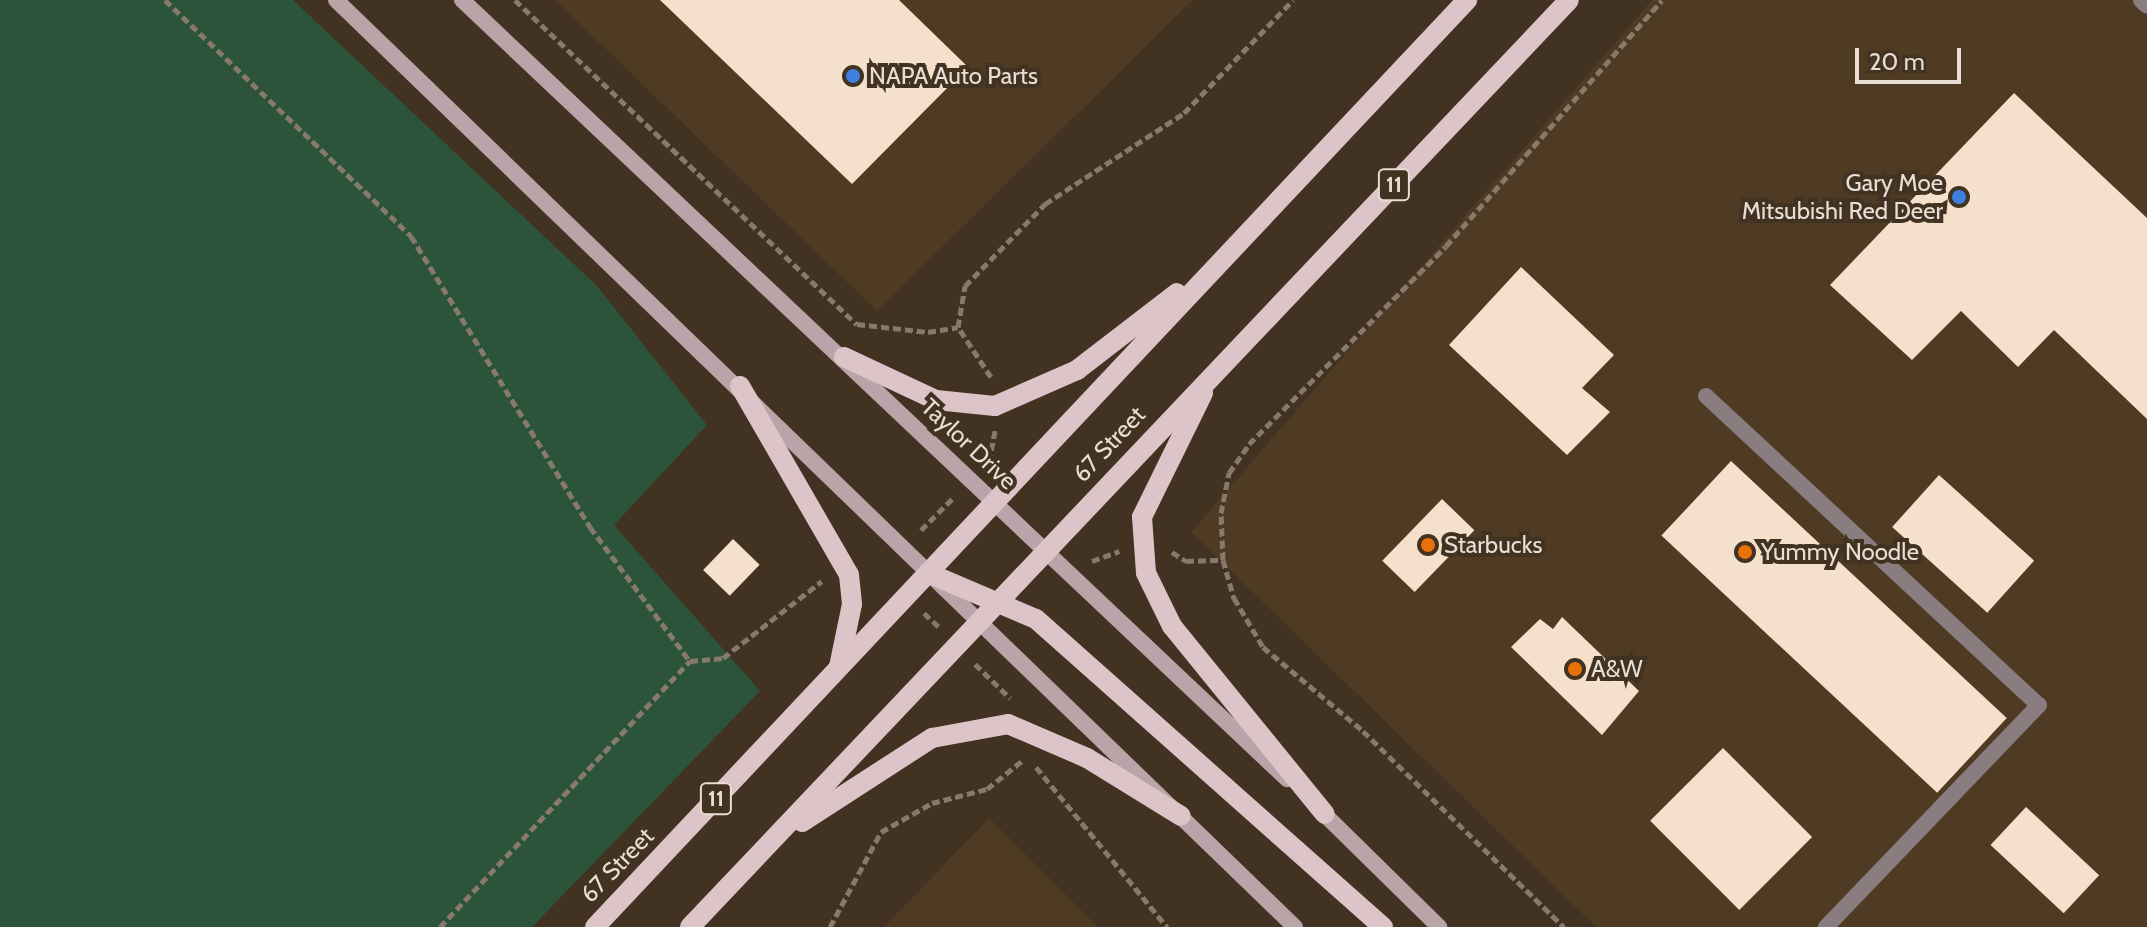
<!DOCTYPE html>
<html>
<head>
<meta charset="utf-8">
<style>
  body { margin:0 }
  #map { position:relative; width:2147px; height:927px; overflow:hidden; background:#423221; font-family:Cabin,sans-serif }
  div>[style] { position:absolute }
  .built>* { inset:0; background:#4f3a24 }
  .green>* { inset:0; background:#2c543a }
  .building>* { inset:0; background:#f5e0cc; transform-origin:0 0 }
  .path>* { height:5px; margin-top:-2.5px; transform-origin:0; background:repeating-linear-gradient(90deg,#87796b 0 8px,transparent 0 12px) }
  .lane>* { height:16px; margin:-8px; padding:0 8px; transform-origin:8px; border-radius:8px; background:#897d80 }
  .street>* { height:16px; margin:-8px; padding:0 8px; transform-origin:8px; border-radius:8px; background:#897d80 }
  .secondary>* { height:16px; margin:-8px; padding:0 8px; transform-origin:8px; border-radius:8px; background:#b9a5a9 }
  .primary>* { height:20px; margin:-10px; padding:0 10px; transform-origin:10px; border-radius:10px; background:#ddc4c9 }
  .dots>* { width:22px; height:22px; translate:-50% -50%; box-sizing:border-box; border:4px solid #423221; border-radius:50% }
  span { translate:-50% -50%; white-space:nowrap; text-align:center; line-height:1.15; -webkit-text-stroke:8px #423221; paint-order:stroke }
  .shield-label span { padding:2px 6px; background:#423221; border:2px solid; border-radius:6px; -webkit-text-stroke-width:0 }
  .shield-label { font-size:22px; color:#e8ded4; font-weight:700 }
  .poi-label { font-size:24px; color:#e8ded4 }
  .left { translate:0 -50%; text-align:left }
  .right { translate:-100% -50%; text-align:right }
  .street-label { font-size:24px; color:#e8ded4 }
  .scale { position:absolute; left:1855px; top:48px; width:106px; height:36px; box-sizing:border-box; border:4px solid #e8ded4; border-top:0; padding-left:10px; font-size:24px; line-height:28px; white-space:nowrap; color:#e8ded4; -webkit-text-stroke:6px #423221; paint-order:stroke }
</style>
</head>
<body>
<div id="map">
  <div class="built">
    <div style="clip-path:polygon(555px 0,1193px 0,877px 311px)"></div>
    <div style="clip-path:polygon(1652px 0,2147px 0,2147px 927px,1596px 927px,1191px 532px)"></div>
    <div style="clip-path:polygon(989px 818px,1098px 927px,884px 927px)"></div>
  </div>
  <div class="green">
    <div style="clip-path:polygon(0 0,293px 0,597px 286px,707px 425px,614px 525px,760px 691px,532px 927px,0 927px)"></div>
  </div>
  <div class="building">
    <div style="clip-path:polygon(660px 0,899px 0,968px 67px,852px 184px)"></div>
    <div style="clip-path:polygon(2014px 93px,2147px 218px,2147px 419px,2054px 330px,2018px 367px,1961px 311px,1912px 360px,1830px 285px)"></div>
    <div style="clip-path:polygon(1521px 267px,1614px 355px,1582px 388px,1610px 412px,1567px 455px,1449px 345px)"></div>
    <div style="left:1731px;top:461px;width:377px;height:102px;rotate:43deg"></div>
    <div style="left:1939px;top:475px;width:128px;height:70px;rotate:42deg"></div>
    <div style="left:1442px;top:499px;width:45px;height:86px;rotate:44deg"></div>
    <div style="left:733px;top:539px;width:37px;height:43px;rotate:44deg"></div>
    <div style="clip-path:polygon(1562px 617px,1639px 691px,1602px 735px,1511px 647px,1540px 619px,1553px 629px)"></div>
    <div style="left:1723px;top:748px;width:126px;height:103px;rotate:45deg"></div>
    <div style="left:2026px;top:807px;width:100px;height:52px;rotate:43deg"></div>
  </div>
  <div class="path">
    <div style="left:165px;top:0;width:341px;rotate:43.8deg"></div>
    <div style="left:411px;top:236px;width:342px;rotate:58.4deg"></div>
    <div style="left:590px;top:527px;width:167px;rotate:53.3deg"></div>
    <div style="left:690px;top:661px;width:33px;rotate:-5deg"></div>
    <div style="left:723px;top:658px;width:125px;rotate:-37.9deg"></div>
    <div style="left:515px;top:0;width:471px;rotate:43.5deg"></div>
    <div style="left:857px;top:324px;width:71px;rotate:6.4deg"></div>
    <div style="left:928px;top:332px;width:30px;rotate:-9deg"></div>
    <div style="left:991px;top:377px;width:60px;rotate:-123.4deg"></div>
    <div style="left:958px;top:327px;width:42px;rotate:-80.3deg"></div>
    <div style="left:965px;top:286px;width:115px;rotate:-45.7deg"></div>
    <div style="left:1045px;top:204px;width:166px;rotate:-33.2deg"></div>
    <div style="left:1184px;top:113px;width:157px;rotate:-46deg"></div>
    <div style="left:989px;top:462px;width:32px;rotate:-79deg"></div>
    <div style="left:921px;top:530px;width:47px;rotate:-45deg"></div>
    <div style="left:1172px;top:552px;width:17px;rotate:33deg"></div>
    <div style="left:1186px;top:561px;width:37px;rotate:-2deg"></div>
    <div style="left:1223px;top:560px;width:40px;rotate:74deg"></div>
    <div style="left:1234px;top:598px;width:57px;rotate:59.4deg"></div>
    <div style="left:1263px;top:647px;width:131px;rotate:40deg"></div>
    <div style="left:1363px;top:731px;width:281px;rotate:44.3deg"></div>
    <div style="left:1223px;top:560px;width:47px;rotate:-92.4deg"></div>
    <div style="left:1221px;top:513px;width:41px;rotate:-78.7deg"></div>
    <div style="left:1229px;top:473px;width:35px;rotate:-55deg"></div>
    <div style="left:1249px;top:444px;width:279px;rotate:-45.1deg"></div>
    <div style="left:1446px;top:246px;width:327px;rotate:-48.7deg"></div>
    <div style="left:1092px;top:561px;width:29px;rotate:-20deg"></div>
    <div style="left:924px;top:613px;width:22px;rotate:43deg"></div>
    <div style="left:975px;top:664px;width:49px;rotate:44.2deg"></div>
    <div style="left:1036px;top:767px;width:207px;rotate:50.7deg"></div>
    <div style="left:440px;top:927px;width:365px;rotate:-46.8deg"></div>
    <div style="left:830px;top:927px;width:108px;rotate:-61.8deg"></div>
    <div style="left:881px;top:832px;width:59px;rotate:-29.6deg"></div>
    <div style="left:932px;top:803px;width:57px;rotate:-14.3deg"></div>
    <div style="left:987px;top:789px;width:46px;rotate:-38.9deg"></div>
  </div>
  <div class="lane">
    <div style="left:1706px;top:396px;width:454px;rotate:42.9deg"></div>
    <div style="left:2039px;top:705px;width:308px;rotate:133.8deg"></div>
  </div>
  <div class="street">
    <div style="left:2141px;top:0;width:8px;rotate:45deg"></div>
  </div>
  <div class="secondary">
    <div style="left:336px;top:0;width:1334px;rotate:44.03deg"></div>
    <div style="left:462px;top:0;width:1135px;rotate:43.36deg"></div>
    <div style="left:1316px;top:806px;width:173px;rotate:44.5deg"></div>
  </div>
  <div class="primary">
    <div style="left:844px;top:357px;width:102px;rotate:25.1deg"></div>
    <div style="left:936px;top:400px;width:59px;rotate:5.8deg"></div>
    <div style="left:995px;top:406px;width:90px;rotate:-23.7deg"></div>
    <div style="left:1077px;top:370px;width:126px;rotate:-37.6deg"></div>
    <div style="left:740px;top:386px;width:218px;rotate:60deg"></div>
    <div style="left:849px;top:575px;width:29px;rotate:84deg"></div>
    <div style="left:852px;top:604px;width:64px;rotate:101.7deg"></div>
    <div style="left:1203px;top:393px;width:138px;rotate:116.2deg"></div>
    <div style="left:1142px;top:517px;width:56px;rotate:85.9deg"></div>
    <div style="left:1146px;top:573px;width:59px;rotate:63.9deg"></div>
    <div style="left:1172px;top:626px;width:242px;rotate:50.9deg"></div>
    <div style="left:928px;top:573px;width:117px;rotate:23.1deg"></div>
    <div style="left:1036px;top:619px;width:464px;rotate:41.6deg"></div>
    <div style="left:802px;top:822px;width:155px;rotate:-32.9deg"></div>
    <div style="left:932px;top:738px;width:77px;rotate:-10.4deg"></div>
    <div style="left:1008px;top:724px;width:86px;rotate:23.3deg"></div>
    <div style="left:1087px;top:758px;width:110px;rotate:31.7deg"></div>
    <div style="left:595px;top:927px;width:1273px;rotate:-46.75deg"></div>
    <div style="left:690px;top:927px;width:1277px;rotate:-46.52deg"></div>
  </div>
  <div class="dots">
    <div style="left:853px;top:76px;background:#3f7fe0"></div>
    <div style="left:1959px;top:197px;background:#3f7fe0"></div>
    <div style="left:1428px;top:545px;background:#e8710a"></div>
    <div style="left:1745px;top:552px;background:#e8710a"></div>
    <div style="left:1575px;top:669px;background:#e8710a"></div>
  </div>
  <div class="shield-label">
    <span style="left:1394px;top:185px">11</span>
    <span style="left:716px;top:799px">11</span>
  </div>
  <div class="poi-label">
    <span class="left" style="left:869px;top:76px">NAPA Auto Parts</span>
    <span class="right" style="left:1943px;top:197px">Gary Moe<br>Mitsubishi Red Deer</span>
    <span class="left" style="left:1444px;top:545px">Starbucks</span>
    <span class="left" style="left:1761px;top:552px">Yummy Noodle</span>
    <span class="left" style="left:1591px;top:669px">A&amp;W</span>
  </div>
  <div class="street-label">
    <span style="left:969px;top:444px;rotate:43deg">Taylor Drive</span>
    <span style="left:1109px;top:444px;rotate:-47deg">67 Street</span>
    <span style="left:617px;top:865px;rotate:-46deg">67 Street</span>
  </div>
  <div class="scale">20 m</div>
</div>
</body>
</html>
